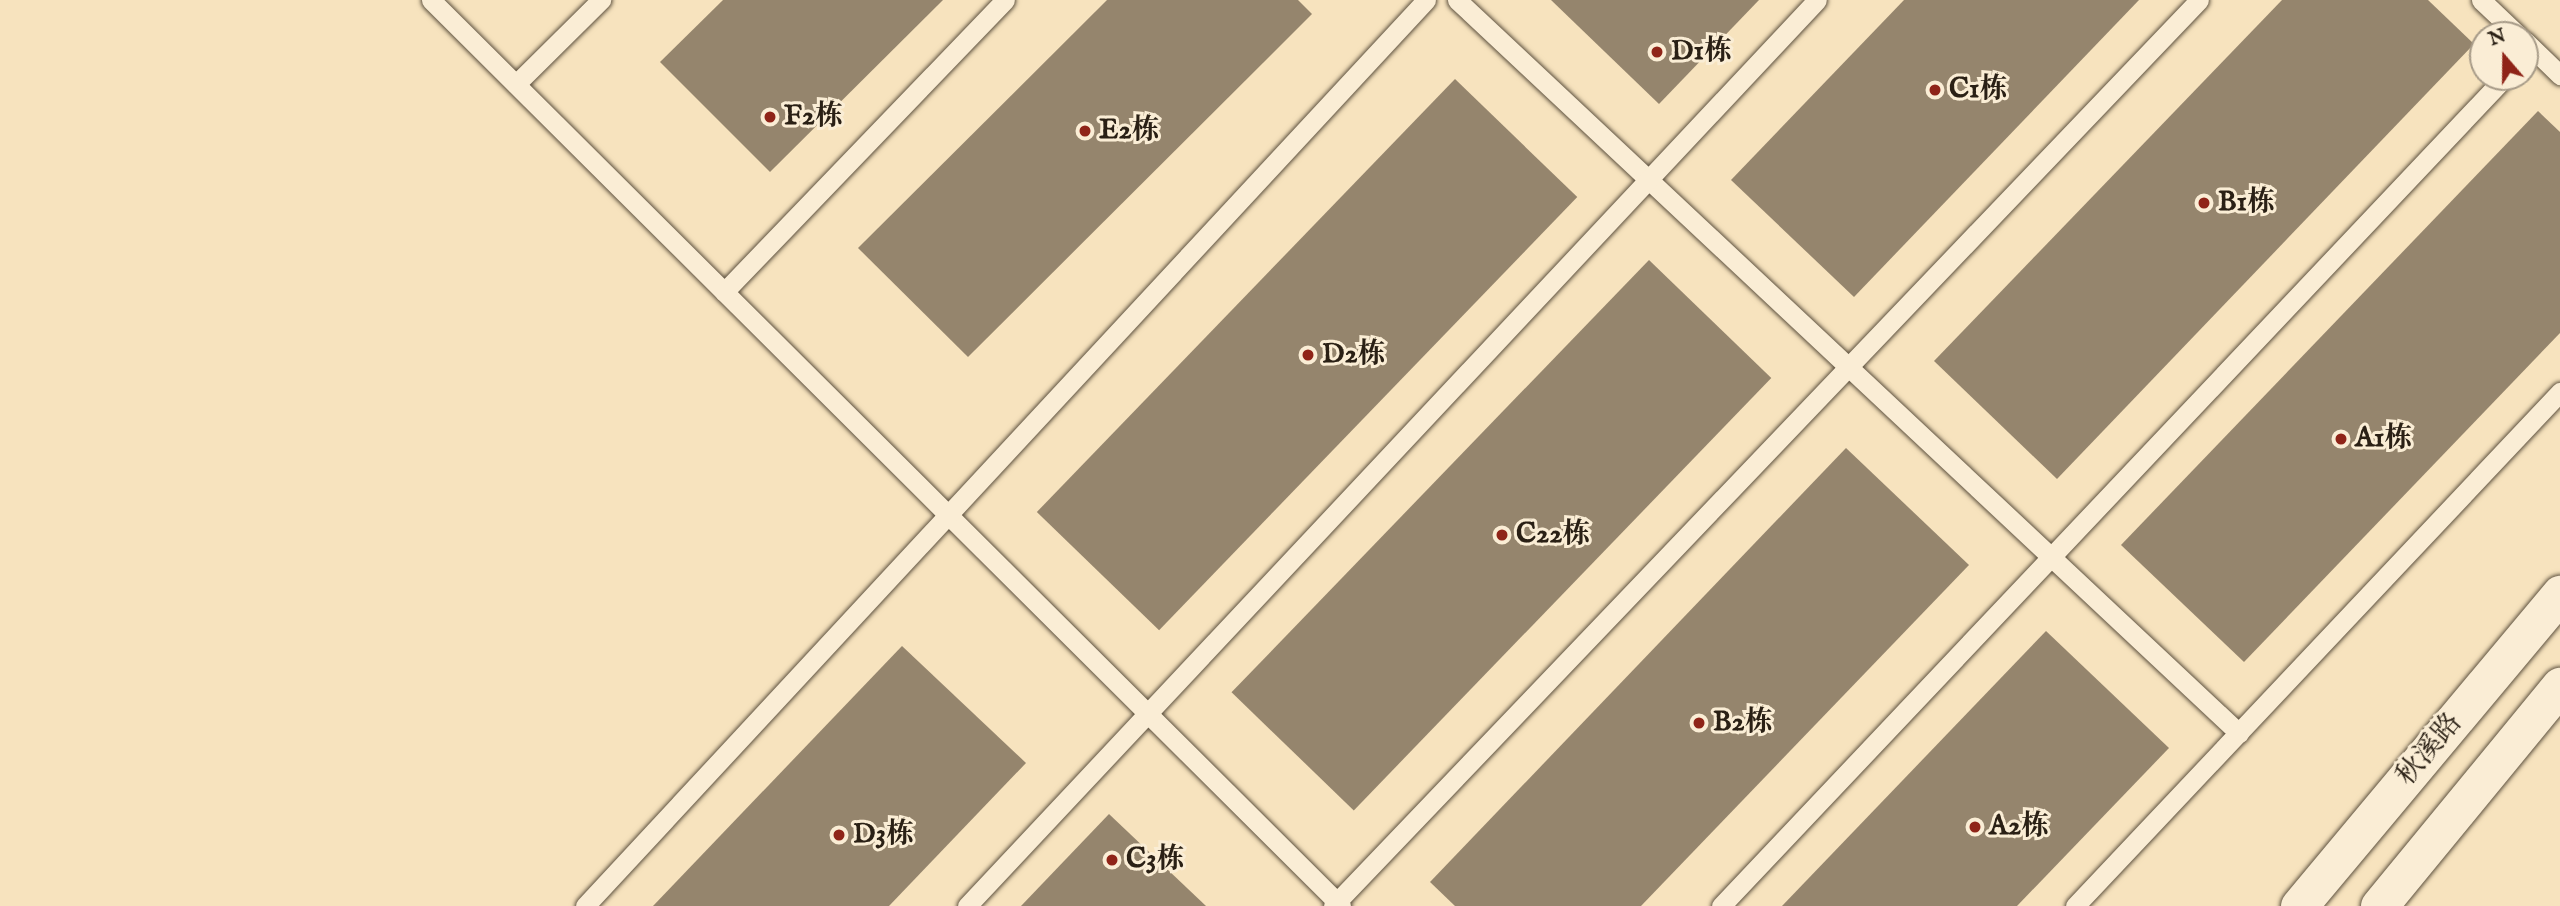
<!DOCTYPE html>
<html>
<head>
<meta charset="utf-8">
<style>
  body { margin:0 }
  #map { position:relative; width:2560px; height:906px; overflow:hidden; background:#f7e3be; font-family:"IM FELL English","Noto Serif SC",serif }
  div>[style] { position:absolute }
  .building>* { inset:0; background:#95856d; transform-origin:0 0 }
  .roads { filter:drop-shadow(0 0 2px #5d513f) drop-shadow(0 0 2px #5d513f) }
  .lane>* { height:19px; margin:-9.5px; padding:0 9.5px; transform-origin:9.5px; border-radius:9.5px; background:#faedd5 }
  .street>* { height:37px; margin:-18.5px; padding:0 18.5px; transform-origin:18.5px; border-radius:18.5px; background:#faedd5 }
  .dots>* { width:19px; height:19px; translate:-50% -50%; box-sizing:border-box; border:4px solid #faedd5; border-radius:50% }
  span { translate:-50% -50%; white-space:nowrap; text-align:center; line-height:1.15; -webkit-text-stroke:6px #faedd5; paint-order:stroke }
  .poi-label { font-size:28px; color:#2a2015; font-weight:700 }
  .left { translate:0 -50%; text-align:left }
  .street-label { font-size:28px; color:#2a2015 }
  .north { position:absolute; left:2469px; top:21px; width:70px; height:70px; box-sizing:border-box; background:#faedd5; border:2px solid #a79b88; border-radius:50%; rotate:340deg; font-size:19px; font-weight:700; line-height:28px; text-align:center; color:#2a2015 }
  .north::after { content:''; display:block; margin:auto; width:24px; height:32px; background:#8f2418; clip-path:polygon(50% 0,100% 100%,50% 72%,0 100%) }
</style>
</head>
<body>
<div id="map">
  <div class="building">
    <div style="clip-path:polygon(723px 0,943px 0,770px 172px,660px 62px)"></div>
    <div style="clip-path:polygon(1107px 0,1298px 0,1312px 14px,968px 357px,858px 248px)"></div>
    <div style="clip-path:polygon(1551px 0,1759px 0,1659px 104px)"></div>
    <div style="clip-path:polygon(1904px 0,2139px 0,1854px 297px,1731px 180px)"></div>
    <div style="clip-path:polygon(2282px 0,2428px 0,2474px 44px,2057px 479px,1934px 361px)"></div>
    <div style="left:1455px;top:79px;width:170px;height:602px;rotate:44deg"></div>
    <div style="clip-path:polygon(2538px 111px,2560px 132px,2560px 333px,2244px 662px,2121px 545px)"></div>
    <div style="left:1649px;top:260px;width:170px;height:601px;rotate:44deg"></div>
    <div style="clip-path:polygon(1846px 448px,1969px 565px,1641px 906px,1455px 906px,1430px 882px)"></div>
    <div style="clip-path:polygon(2046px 631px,2169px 748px,2017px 906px,1782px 906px)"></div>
    <div style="clip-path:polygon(902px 646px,1026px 763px,889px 906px,653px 906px)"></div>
    <div style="clip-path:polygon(1109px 814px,1206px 906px,1021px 906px)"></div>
  </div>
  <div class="roads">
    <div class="lane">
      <div style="left:431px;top:0;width:1284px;rotate:44.87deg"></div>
      <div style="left:1457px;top:0;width:1072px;rotate:43.15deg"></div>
      <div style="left:2481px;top:0;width:51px;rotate:43.4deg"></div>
      <div style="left:2525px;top:41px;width:49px;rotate:44.2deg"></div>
      <div style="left:516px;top:84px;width:120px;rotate:-44.7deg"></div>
      <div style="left:724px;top:292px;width:405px;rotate:-46.1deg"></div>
      <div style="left:585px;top:906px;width:1236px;rotate:-47.13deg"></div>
      <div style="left:967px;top:906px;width:1242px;rotate:-46.83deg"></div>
      <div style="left:1333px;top:906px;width:1253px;rotate:-46.29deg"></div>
      <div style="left:1721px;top:906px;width:1141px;rotate:-46.6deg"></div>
      <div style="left:2075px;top:906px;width:707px;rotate:-46.66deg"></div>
    </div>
    <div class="street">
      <div style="left:2299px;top:906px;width:407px;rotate:-50.1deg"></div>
      <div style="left:2379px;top:906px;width:285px;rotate:-50.6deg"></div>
    </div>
  </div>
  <div class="dots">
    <div style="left:1657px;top:52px;background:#8f2418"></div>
    <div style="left:1935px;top:90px;background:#8f2418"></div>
    <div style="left:770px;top:117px;background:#8f2418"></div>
    <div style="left:1085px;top:131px;background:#8f2418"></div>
    <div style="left:2204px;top:203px;background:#8f2418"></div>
    <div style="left:1308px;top:355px;background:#8f2418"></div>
    <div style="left:2341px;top:439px;background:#8f2418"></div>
    <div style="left:1502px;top:535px;background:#8f2418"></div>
    <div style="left:1699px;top:723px;background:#8f2418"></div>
    <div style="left:1975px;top:827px;background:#8f2418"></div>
    <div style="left:839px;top:835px;background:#8f2418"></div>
    <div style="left:1112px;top:860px;background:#8f2418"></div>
  </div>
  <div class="poi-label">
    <span class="left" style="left:1671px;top:52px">D1栋</span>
    <span class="left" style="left:1949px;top:90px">C1栋</span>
    <span class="left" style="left:784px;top:117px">F2栋</span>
    <span class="left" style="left:1099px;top:131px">E2栋</span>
    <span class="left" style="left:2218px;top:203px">B1栋</span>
    <span class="left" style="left:1322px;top:355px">D2栋</span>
    <span class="left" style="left:2355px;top:439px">A1栋</span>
    <span class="left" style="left:1516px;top:535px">C22栋</span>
    <span class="left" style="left:1713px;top:723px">B2栋</span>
    <span class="left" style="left:1989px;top:827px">A2栋</span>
    <span class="left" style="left:853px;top:835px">D3栋</span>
    <span class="left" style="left:1126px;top:860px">C3栋</span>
  </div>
  <div class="street-label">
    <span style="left:2430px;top:750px;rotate:-50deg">秋溪路</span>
  </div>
  <div class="north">N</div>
</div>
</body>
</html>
